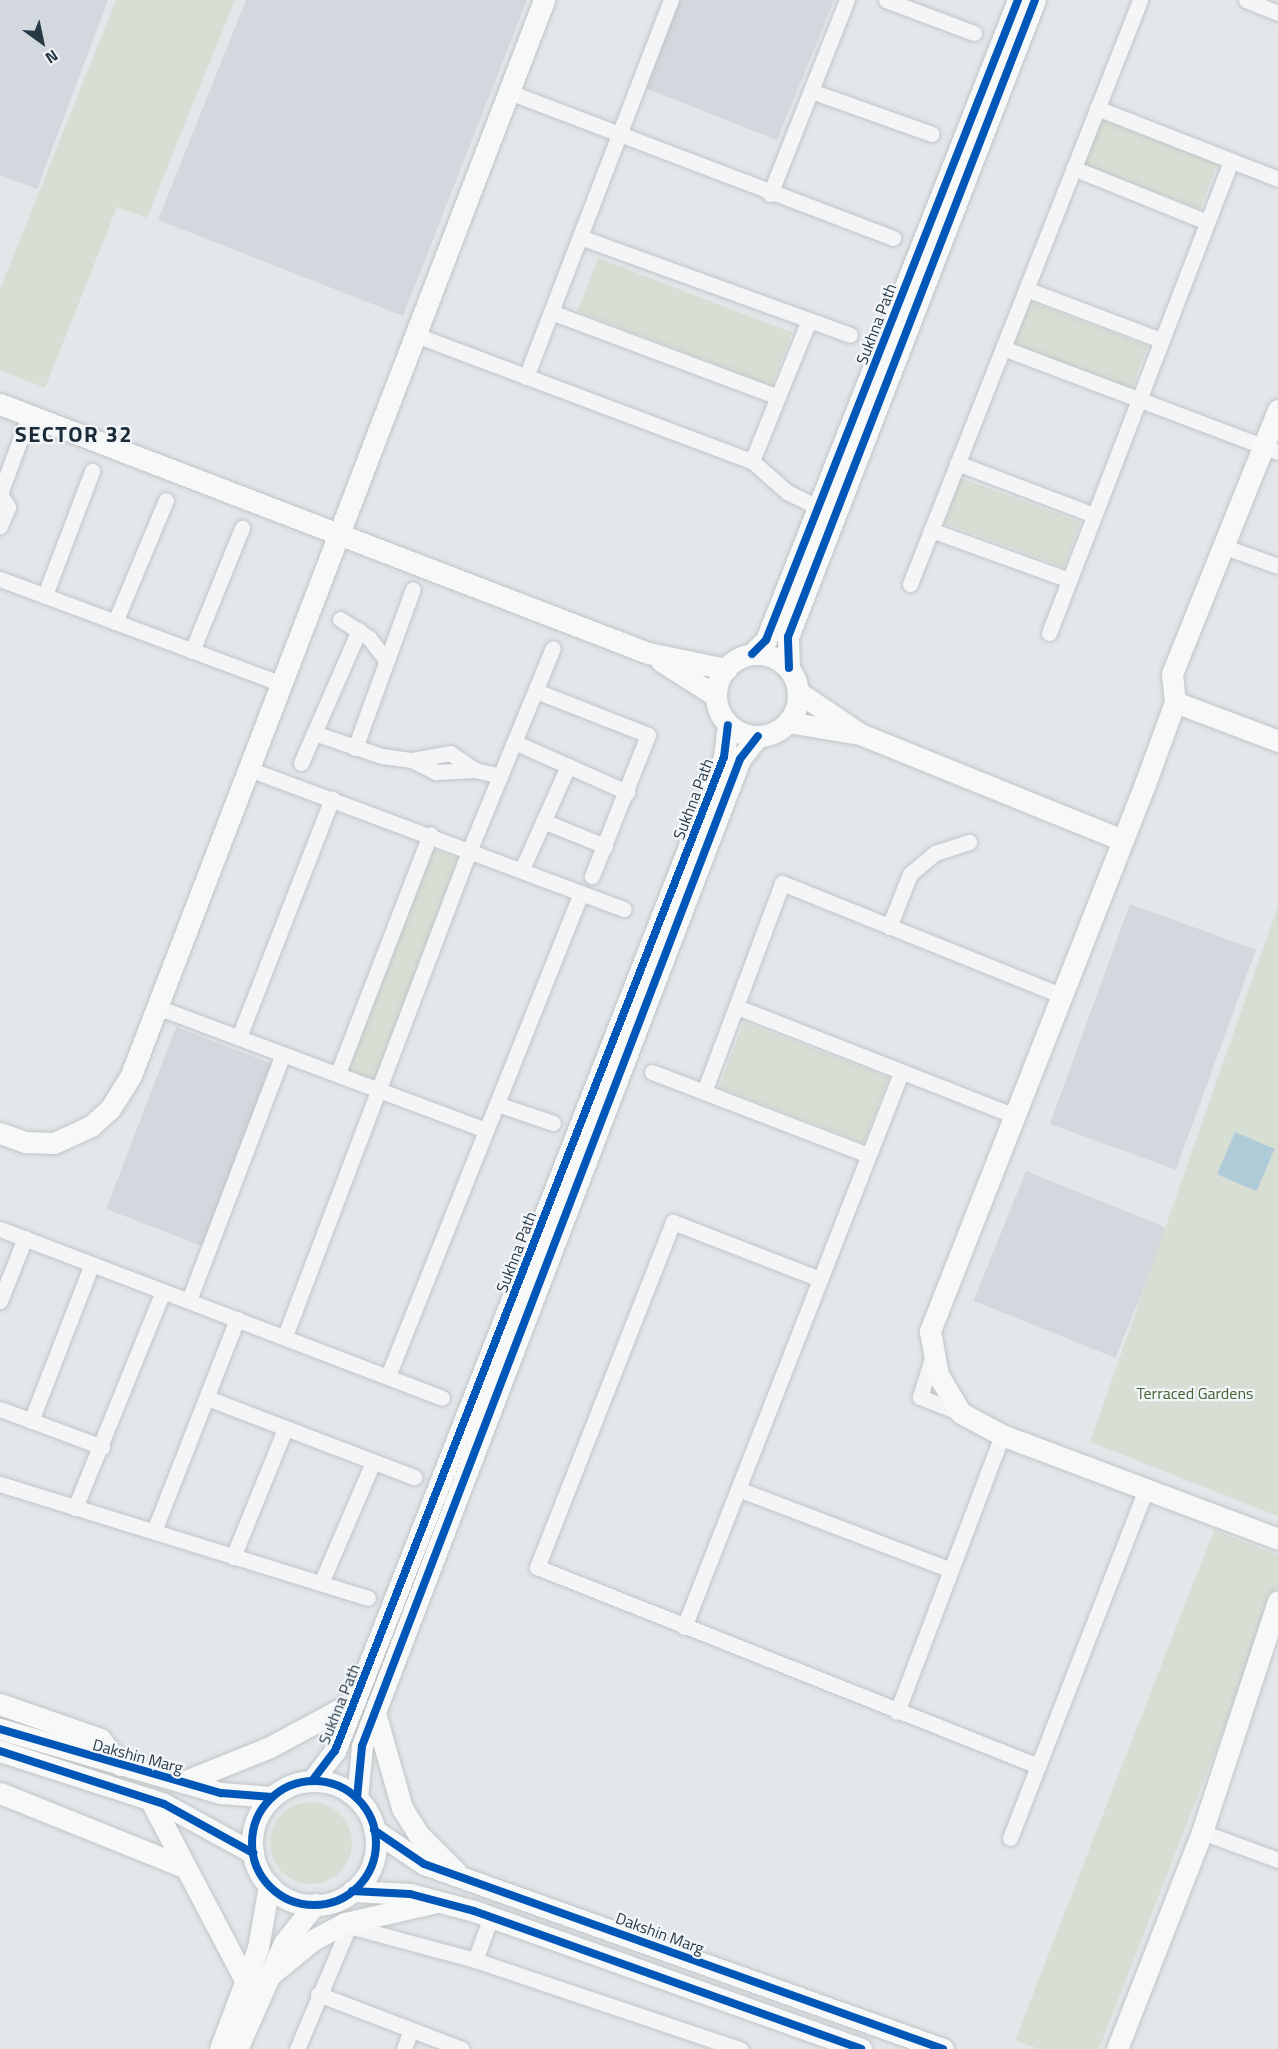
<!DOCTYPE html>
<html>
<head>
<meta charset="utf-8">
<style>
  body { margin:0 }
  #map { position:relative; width:1278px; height:2049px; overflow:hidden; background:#e4e7ea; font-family:"Titillium Web",sans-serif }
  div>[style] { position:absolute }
  .built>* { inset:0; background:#d2d8dd; transform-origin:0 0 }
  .green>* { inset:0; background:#d7ded4; transform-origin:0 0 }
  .round { border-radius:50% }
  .water>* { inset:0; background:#b0cbd8; transform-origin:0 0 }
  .roads { filter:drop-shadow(0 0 2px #c2c5c8) drop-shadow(0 0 2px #c2c5c8) }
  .street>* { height:15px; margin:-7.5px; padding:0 7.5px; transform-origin:7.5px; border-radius:7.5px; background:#f4f5f6 }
  .secondary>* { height:21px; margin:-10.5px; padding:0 10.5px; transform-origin:10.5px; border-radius:10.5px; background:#f7f8f8 }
  .secondary>.ring { margin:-10.5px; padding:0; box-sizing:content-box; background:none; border:21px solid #f7f8f8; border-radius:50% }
  .cycleway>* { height:8px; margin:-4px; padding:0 4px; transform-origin:4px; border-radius:4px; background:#0057b8 }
  .cycleway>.ring { margin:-4px; padding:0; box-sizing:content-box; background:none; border:8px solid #0057b8; border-radius:50% }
  span { translate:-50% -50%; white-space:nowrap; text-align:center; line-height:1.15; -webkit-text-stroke:4.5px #f2f6f9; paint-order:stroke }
  .street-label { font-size:16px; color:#283946 }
  .park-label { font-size:16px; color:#466433 }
  .district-label { font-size:22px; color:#1a2a37; font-weight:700; letter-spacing:1.5px }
  .north { position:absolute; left:12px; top:12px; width:60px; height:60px; -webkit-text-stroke:4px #f2f6f9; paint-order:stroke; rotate:147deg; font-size:16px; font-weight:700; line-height:24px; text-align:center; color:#283946 }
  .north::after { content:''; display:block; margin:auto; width:21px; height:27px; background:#283946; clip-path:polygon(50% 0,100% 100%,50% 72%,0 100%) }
</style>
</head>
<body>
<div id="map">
  <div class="built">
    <div style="clip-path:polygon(0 0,108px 0,37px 189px,0 175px)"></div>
    <div style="clip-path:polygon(246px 0,527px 0,403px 316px,158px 220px)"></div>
    <div style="clip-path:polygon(680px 0,834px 0,777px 140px,645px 88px)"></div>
    <div style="left:1130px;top:904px;width:134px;height:234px;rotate:20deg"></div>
    <div style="left:176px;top:1027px;width:105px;height:195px;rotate:21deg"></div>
    <div style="left:1026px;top:1171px;width:153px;height:140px;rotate:22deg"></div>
  </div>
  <div class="green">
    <div style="clip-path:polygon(116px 0,235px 0,147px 218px,117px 207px,45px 388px,0 370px,0 289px)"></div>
    <div style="left:1099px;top:118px;width:127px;height:49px;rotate:21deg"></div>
    <div style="left:598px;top:258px;width:208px;height:57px;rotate:21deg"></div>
    <div style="left:1029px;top:301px;width:127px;height:49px;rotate:21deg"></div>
    <div style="left:960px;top:478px;width:128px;height:48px;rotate:20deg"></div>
    <div style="left:430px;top:848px;width:30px;height:237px;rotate:20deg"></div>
    <div style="clip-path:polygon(1278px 906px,1278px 1516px,1090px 1442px)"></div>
    <div style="left:744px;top:1022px;width:155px;height:70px;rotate:21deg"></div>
    <div style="clip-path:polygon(1214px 1530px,1278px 1555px,1278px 1590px,1099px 2049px,1039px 2049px,1015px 2040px)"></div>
    <div class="round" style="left:270px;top:1802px;width:82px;height:82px"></div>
  </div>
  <div class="water">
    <div style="left:1235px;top:1132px;width:43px;height:46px;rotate:23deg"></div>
  </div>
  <div class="roads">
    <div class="street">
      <div style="left:886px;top:0;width:94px;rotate:20.6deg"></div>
      <div style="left:1246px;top:0;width:35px;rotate:22deg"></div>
      <div style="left:811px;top:91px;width:128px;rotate:19.6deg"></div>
      <div style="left:509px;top:92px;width:411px;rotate:20.8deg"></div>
      <div style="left:1097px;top:108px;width:194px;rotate:21.4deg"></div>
      <div style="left:1073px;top:168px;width:144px;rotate:21.9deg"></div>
      <div style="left:770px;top:194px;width:209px;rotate:-68.4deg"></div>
      <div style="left:580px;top:237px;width:287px;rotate:19.9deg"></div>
      <div style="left:1026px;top:289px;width:144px;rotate:20.7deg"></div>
      <div style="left:551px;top:312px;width:242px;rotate:20.5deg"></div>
      <div style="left:416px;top:335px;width:359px;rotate:20.6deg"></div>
      <div style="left:752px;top:461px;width:47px;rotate:41.5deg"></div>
      <div style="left:787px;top:492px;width:34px;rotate:26deg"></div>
      <div style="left:1003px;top:348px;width:294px;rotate:20.7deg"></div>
      <div style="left:526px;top:377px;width:404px;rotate:-69deg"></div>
      <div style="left:752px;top:461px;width:152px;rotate:-68deg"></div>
      <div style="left:957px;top:463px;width:147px;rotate:20.8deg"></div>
      <div style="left:0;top:494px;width:84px;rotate:-69.8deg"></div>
      <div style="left:0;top:494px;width:15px;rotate:58deg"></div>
      <div style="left:8px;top:507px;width:21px;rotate:113deg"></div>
      <div style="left:931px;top:530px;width:147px;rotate:19.9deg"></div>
      <div style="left:1225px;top:547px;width:56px;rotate:19.7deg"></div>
      <div style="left:0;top:579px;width:301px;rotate:20.4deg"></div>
      <div style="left:910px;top:584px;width:628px;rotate:-68.5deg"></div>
      <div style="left:45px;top:595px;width:133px;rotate:-69.2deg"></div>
      <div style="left:340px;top:619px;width:35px;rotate:33deg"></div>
      <div style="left:369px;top:638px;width:28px;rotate:52deg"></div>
      <div style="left:115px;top:622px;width:132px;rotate:-67.3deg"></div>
      <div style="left:1049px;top:633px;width:506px;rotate:-68.91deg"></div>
      <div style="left:192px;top:651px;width:133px;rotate:-67.9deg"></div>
      <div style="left:536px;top:691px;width:120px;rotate:21.4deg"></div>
      <div style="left:648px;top:735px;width:152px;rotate:111.7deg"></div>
      <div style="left:314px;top:733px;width:72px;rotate:18.7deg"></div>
      <div style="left:382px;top:756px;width:30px;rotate:8deg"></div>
      <div style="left:412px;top:760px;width:39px;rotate:-10deg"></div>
      <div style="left:450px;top:753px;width:30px;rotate:34deg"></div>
      <div style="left:514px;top:742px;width:124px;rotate:23.9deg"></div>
      <div style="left:355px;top:748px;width:169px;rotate:-70deg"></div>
      <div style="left:412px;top:760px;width:27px;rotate:27deg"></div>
      <div style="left:436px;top:772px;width:39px;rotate:-3deg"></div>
      <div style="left:475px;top:770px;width:26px;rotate:13deg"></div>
      <div style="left:301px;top:763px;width:145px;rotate:-66.4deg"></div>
      <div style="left:249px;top:769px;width:400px;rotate:20.5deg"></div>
      <div style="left:543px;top:821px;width:67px;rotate:22deg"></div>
      <div style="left:522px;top:869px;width:113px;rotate:-65.9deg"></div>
      <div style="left:889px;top:927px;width:57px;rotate:-68.4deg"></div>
      <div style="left:910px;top:874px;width:33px;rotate:-40deg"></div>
      <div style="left:935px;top:853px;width:36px;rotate:-18deg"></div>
      <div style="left:157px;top:1007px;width:351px;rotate:20.5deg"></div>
      <div style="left:737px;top:1007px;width:296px;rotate:21.4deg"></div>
      <div style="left:239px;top:1037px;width:256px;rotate:-68.7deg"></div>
      <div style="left:652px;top:1072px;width:231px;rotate:21deg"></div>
      <div style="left:338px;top:1073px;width:256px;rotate:-68.9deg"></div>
      <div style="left:704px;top:1092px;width:223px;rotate:-69.5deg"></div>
      <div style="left:782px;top:883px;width:300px;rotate:21.9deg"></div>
      <div style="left:497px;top:1104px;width:59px;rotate:18.7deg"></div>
      <div style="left:0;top:1229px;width:473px;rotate:20.9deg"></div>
      <div style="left:820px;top:1279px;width:158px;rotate:-158.8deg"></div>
      <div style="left:673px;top:1222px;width:371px;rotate:111.5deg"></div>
      <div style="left:537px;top:1567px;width:539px;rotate:21.66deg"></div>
      <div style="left:189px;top:1300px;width:263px;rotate:-69.1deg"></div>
      <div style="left:0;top:1301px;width:68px;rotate:-68.4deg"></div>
      <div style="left:285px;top:1336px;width:521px;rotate:-69.2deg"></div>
      <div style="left:470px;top:849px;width:217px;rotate:-67.6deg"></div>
      <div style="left:933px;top:1355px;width:44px;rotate:107.2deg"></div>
      <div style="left:920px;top:1397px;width:44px;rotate:21.3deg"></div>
      <div style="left:388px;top:1376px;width:520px;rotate:-68.22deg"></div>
      <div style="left:207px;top:1398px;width:222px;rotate:20.9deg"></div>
      <div style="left:0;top:1409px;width:109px;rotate:20.4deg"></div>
      <div style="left:31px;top:1421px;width:168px;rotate:-68.8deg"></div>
      <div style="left:0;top:1484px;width:385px;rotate:17.2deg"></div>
      <div style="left:738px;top:1489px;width:228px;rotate:20.8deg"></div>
      <div style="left:75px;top:1508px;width:234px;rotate:-67.9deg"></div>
      <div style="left:154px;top:1531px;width:228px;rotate:-68.6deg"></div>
      <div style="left:233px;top:1557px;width:138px;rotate:-67.9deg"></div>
      <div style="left:321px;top:1583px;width:132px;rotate:-66.7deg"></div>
      <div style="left:684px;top:1627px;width:595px;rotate:-68.61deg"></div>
      <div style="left:897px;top:1712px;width:296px;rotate:-69.2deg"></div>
      <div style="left:1202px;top:1832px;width:81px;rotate:20.2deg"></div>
      <div style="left:1010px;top:1838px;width:374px;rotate:-68.7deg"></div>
      <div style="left:475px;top:1960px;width:46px;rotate:-69.6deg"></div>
      <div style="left:318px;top:1994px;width:154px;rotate:20.9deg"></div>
      <div style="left:297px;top:2049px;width:134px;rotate:-67.1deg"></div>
      <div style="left:349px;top:1926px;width:131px;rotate:15.1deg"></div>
      <div style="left:475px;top:1960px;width:280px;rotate:18.6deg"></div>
      <div style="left:404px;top:2049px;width:20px;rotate:-70deg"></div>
    </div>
    <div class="secondary">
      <div style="left:0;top:404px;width:694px;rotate:21.02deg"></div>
      <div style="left:648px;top:653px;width:80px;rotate:11.6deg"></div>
      <div style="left:1278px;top:410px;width:284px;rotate:111.9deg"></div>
      <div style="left:1172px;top:674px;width:28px;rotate:84deg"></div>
      <div style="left:1175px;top:702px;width:87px;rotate:110.1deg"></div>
      <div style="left:1145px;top:784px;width:588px;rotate:111.46deg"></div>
      <div style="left:930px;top:1331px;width:45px;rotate:79.7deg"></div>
      <div style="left:938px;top:1375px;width:44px;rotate:58.8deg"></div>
      <div style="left:961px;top:1413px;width:47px;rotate:28.2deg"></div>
      <div style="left:1002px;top:1435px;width:295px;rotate:20.6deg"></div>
      <div style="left:752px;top:654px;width:20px;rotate:-45deg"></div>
      <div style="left:766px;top:640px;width:688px;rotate:-68.51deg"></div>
      <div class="ring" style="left:716px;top:654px;width:61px;height:61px"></div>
      <div style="left:661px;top:661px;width:65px;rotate:32.5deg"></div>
      <div style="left:789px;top:668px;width:31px;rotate:-92deg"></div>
      <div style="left:788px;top:637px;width:683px;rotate:-68.81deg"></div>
      <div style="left:798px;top:692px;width:75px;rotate:34.1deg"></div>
      <div style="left:860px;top:734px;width:283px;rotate:22deg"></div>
      <div style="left:1175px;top:702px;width:110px;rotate:20.7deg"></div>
      <div style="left:788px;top:722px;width:66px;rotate:9.6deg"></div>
      <div style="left:0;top:1133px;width:27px;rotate:20deg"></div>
      <div style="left:25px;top:1142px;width:29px;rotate:2deg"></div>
      <div style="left:54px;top:1143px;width:41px;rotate:-24.7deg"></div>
      <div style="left:91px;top:1126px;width:25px;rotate:-42deg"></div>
      <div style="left:110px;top:1109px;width:40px;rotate:-58deg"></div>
      <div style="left:131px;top:1075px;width:1152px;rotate:-68.98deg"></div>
      <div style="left:0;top:1704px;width:106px;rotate:19.3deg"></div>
      <div style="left:100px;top:1739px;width:33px;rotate:52deg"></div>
      <div style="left:375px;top:1713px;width:99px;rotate:74.1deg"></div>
      <div style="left:402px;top:1808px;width:31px;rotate:58deg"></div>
      <div style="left:418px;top:1834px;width:54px;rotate:45deg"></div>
      <div style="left:0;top:1729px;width:230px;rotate:16.2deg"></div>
      <div style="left:221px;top:1793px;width:51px;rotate:4.5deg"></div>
      <div style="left:0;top:1751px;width:172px;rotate:17.9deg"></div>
      <div style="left:164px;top:1804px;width:102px;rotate:28.8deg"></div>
      <div style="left:312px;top:1781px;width:38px;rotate:-53deg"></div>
      <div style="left:335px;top:1751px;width:1067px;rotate:-68.63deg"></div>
      <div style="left:724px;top:757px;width:32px;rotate:-83deg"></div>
      <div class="ring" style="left:252px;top:1781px;width:103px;height:103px"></div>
      <div style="left:183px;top:1782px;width:94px;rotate:-21.9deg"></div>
      <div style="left:270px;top:1747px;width:97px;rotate:-28.4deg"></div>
      <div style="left:0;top:1793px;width:198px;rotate:21.9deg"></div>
      <div style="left:357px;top:1798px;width:52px;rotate:-84.5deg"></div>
      <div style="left:362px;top:1746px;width:1057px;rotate:-69.04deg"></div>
      <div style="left:740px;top:759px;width:29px;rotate:-52deg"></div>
      <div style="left:150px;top:1799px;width:207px;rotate:62.3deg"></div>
      <div style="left:374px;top:1830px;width:60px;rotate:34.2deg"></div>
      <div style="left:424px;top:1864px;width:551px;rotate:19.62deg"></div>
      <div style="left:352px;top:1891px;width:58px;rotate:3deg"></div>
      <div style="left:410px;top:1894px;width:66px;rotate:14.9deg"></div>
      <div style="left:474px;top:1911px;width:411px;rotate:19.6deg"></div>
      <div style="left:268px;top:1977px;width:58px;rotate:-39.4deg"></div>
      <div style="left:313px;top:1940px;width:36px;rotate:-28deg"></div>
      <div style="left:345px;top:1923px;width:90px;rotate:-12.8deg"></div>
      <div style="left:220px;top:2049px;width:108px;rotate:-69.4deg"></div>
      <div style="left:258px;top:1948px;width:64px;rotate:-80.1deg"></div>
      <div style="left:237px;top:2049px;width:116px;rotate:-66.1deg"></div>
      <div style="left:284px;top:1943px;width:50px;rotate:-51.5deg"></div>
      <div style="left:1117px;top:2049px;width:233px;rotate:-68.6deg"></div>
      <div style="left:1202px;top:1832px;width:243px;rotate:-71.8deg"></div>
    </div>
  </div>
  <div class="cycleway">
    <div style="left:752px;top:654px;width:20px;rotate:-45deg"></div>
    <div style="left:766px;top:640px;width:688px;rotate:-68.51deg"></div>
    <div style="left:789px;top:668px;width:31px;rotate:-92deg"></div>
    <div style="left:788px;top:637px;width:683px;rotate:-68.81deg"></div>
    <div style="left:0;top:1729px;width:230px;rotate:16.2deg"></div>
    <div style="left:221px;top:1793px;width:51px;rotate:4.5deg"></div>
    <div style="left:0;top:1751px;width:172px;rotate:17.9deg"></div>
    <div style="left:164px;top:1804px;width:102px;rotate:28.8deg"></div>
    <div style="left:312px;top:1781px;width:38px;rotate:-53deg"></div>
    <div style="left:335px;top:1751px;width:1067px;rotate:-68.63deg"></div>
    <div style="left:724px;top:757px;width:32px;rotate:-83deg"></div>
    <div class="ring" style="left:252px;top:1781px;width:116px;height:116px"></div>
    <div style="left:357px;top:1798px;width:52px;rotate:-84.5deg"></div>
    <div style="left:362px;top:1746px;width:1057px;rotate:-69.04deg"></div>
    <div style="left:740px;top:759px;width:29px;rotate:-52deg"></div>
    <div style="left:374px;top:1830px;width:60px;rotate:34.2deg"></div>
    <div style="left:424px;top:1864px;width:551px;rotate:19.62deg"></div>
    <div style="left:352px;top:1891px;width:58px;rotate:3deg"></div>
    <div style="left:410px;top:1894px;width:66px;rotate:14.9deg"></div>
    <div style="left:474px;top:1911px;width:411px;rotate:19.6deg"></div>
  </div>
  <div class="street-label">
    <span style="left:876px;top:324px;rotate:-69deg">Sukhna Path</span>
    <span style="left:693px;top:799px;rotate:-69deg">Sukhna Path</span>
    <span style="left:516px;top:1252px;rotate:-69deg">Sukhna Path</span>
    <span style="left:339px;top:1704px;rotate:-68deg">Sukhna Path</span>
    <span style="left:138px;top:1756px;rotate:15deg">Dakshin Marg</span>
    <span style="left:660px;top:1933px;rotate:20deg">Dakshin Marg</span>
  </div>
  <div class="park-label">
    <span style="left:1195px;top:1393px">Terraced Gardens</span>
  </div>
  <div class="district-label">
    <span style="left:74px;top:435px">SECTOR 32</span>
  </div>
  <div class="north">N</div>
</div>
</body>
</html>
